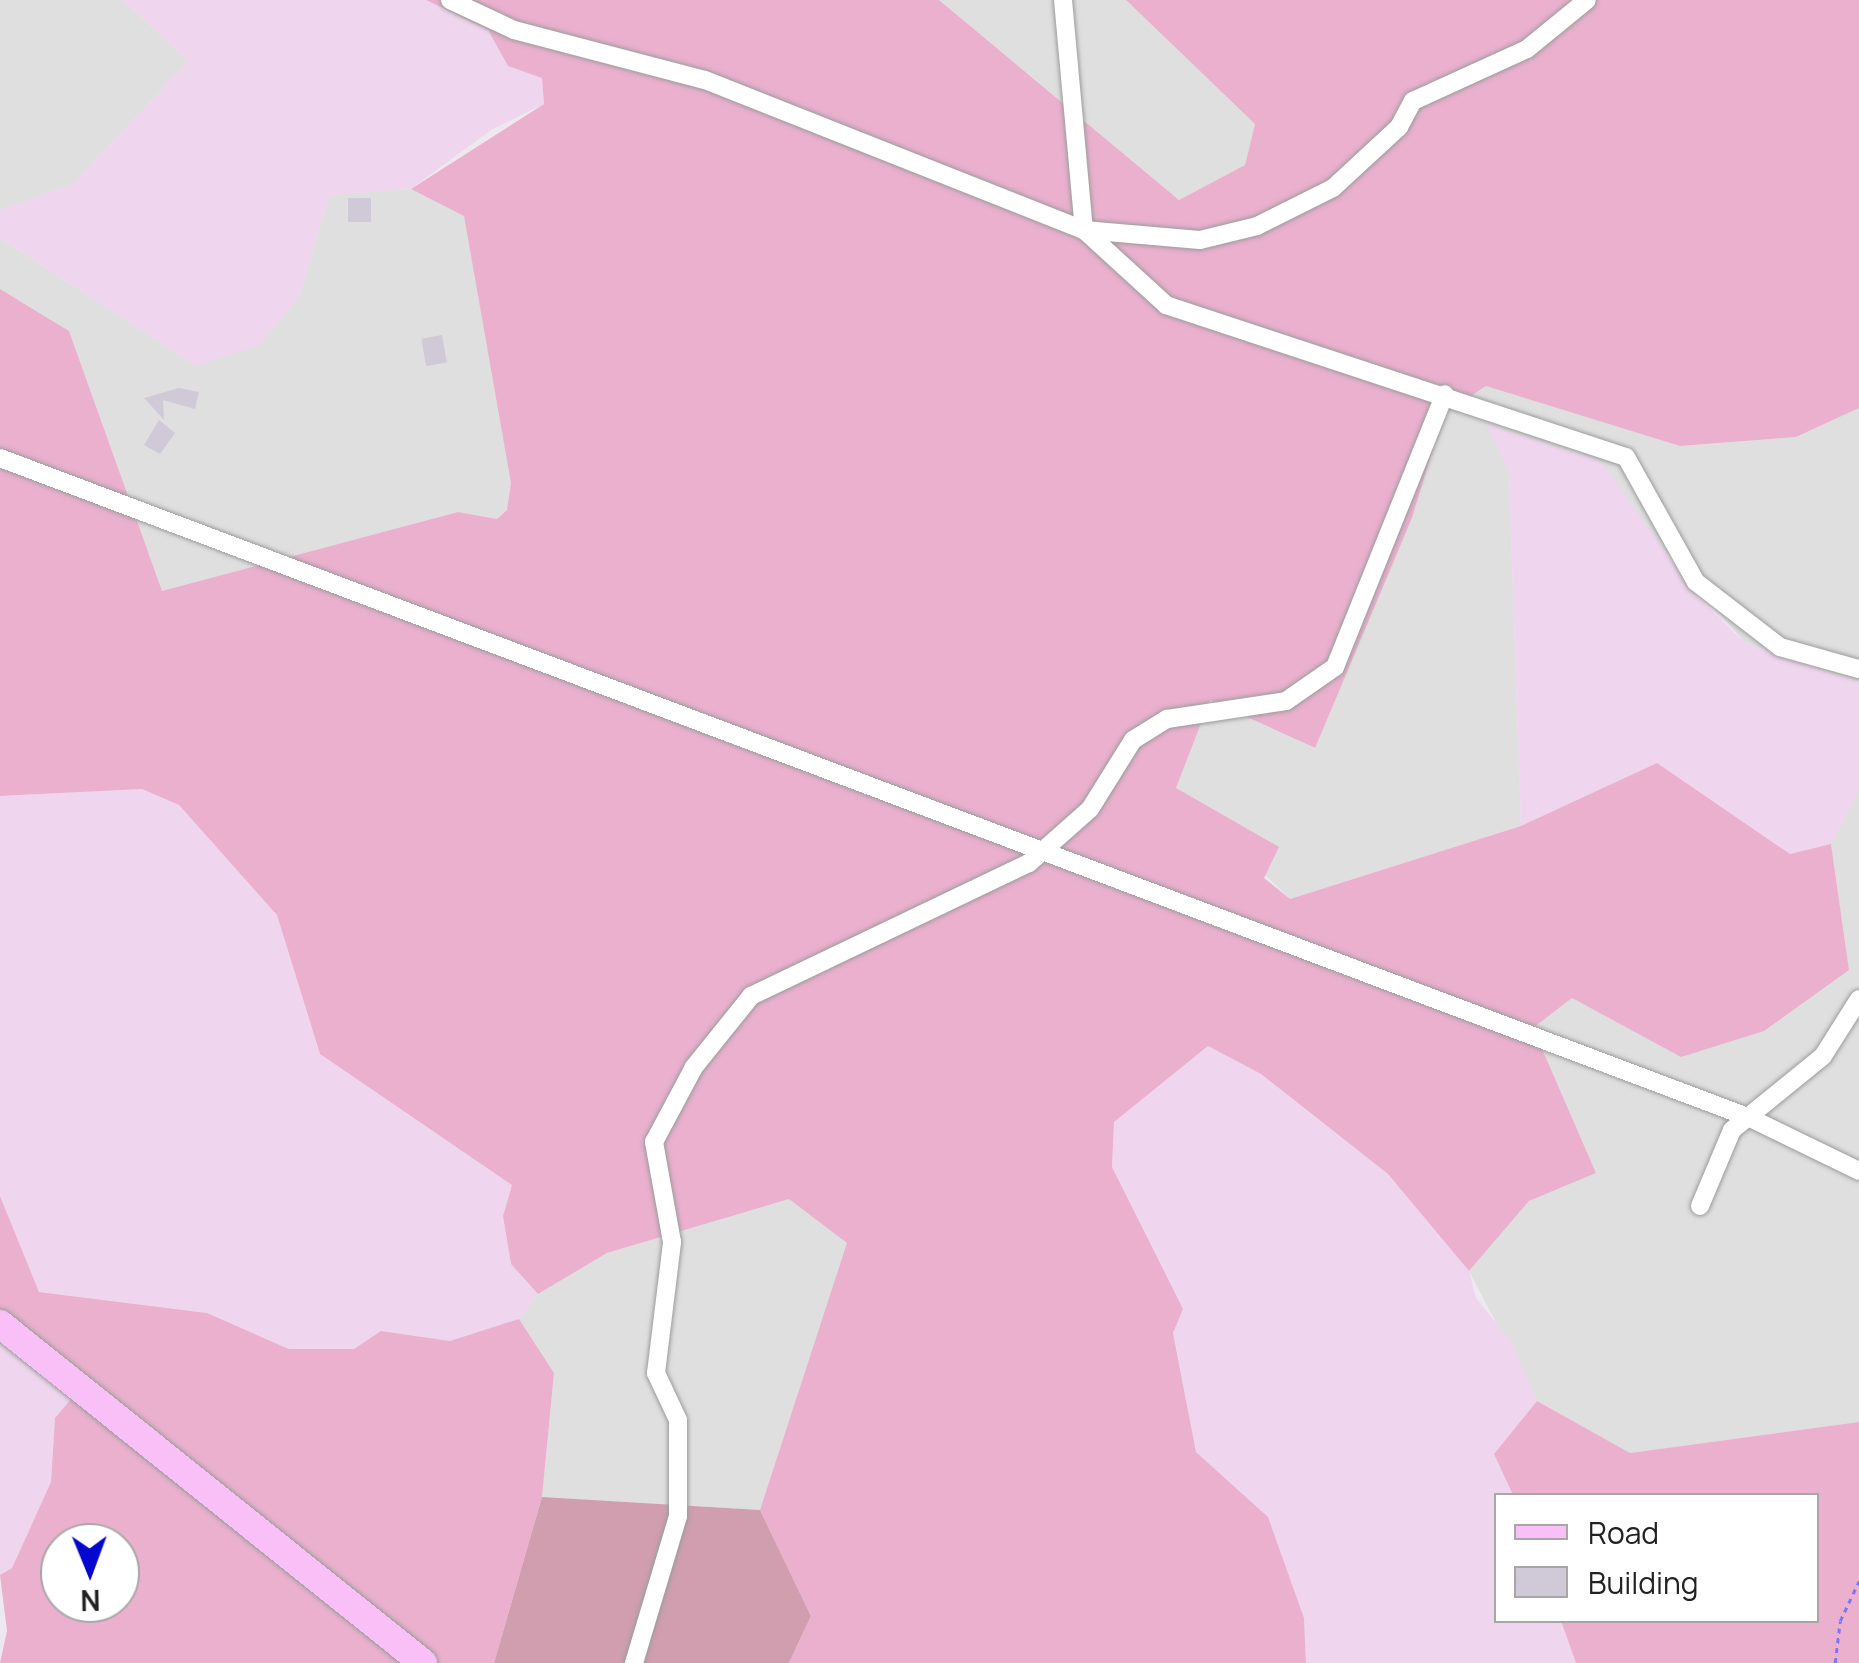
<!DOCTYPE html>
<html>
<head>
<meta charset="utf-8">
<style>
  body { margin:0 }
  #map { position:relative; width:1859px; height:1663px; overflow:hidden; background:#eee9f1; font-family:Manrope,sans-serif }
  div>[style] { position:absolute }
  .residential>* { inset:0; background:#dfdfe0 }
  .farmland>* { inset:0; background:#efd5ee }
  .grass>* { inset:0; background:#eab0ce }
  .forest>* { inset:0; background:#d09eae }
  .building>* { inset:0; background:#cfc9d8; transform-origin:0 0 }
  .path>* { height:2.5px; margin-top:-1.25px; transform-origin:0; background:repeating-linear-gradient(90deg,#7f74f7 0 5px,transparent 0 10px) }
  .roads { filter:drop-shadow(0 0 2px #9c9c9c) drop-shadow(0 0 2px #9c9c9c) }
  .street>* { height:18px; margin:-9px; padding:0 9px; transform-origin:9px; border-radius:9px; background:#fff }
  .secondary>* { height:28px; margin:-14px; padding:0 14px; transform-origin:14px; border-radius:14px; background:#f9bff7 }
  span { translate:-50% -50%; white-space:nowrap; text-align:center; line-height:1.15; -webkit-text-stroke:10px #fff; paint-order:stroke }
  .legend { position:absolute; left:1494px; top:1493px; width:325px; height:130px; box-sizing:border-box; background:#fff; border:2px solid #a7a7a7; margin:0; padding:12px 18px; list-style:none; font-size:30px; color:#222 }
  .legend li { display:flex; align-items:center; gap:20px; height:50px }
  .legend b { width:50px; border:2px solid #a7a7a7 }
  .north { position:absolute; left:40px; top:1523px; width:100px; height:100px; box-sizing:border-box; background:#fff; border:2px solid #a7a7a7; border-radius:50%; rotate:179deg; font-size:28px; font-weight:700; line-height:40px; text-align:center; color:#222 }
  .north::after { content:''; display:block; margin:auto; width:35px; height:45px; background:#0408cf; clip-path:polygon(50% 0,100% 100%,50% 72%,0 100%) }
</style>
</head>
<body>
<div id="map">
  <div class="residential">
    <div style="clip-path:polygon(0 0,123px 0,188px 61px,74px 184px,0 210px)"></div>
    <div style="clip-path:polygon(939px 0,1126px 0,1255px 124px,1245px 165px,1179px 200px)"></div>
    <div style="clip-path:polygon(411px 189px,464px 215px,512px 484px,507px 510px,497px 519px,458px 512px,162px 592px,69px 331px,0 289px,0 238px,196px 366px,299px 297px,330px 195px)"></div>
    <div style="clip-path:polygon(1486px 385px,1680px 446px,1796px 437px,1859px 408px,1859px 682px,1745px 643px,1657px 542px,1487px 425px,1509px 471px,1521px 826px,1290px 899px,1176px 788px,1210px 699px,1314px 748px,1412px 518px,1444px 412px)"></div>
    <div style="clip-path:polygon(1859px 790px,1859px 1422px,1630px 1453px,1537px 1401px,1469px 1271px,1529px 1201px,1596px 1173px,1533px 1028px,1572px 998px,1682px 1057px,1849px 970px,1831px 844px)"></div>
    <div style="clip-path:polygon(789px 1199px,848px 1243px,760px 1510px,542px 1497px,554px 1373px,519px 1319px,538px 1294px,607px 1253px)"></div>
  </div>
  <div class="farmland">
    <div style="clip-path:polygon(123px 0,426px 0,488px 30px,508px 66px,542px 77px,544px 104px,491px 130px,411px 189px,330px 195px,299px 297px,260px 345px,196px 366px,0 238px,0 210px,74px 184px,188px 61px)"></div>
    <div style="clip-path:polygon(1486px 424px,1601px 461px,1695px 595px,1745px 643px,1859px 682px,1859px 790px,1831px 844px,1790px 854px,1657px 763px,1521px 826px,1509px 471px)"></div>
    <div style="clip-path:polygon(142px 789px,179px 805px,277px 915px,320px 1054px,512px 1185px,503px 1216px,511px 1264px,538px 1294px,519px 1319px,450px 1341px,381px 1331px,354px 1349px,289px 1349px,207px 1313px,39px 1292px,0 1196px,0 796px)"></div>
    <div style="clip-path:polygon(1208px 1046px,1261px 1074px,1388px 1174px,1469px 1271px,1476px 1298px,1512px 1343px,1537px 1401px,1494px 1454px,1513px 1495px,1496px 1496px,1496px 1620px,1561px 1621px,1576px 1663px,1306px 1663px,1304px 1618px,1268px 1517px,1196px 1452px,1173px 1332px,1182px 1309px,1112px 1167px,1114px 1122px)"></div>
    <div style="clip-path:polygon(0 1342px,72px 1398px,55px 1418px,51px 1482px,12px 1568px,0 1575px)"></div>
  </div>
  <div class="grass">
    <div style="clip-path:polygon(426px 0,939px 0,1179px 200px,1245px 165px,1255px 124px,1126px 0,1859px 0,1859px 408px,1796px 437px,1680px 446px,1486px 386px,1444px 413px,1412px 518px,1315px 748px,1210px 700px,1176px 788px,1279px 847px,1264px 878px,1290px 899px,1521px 826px,1657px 763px,1790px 854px,1831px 844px,1849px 970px,1764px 1031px,1681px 1057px,1572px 998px,1533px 1028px,1596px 1173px,1529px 1201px,1469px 1271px,1388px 1174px,1261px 1074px,1208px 1046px,1114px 1122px,1112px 1167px,1183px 1309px,1173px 1333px,1196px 1452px,1268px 1517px,1304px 1618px,1306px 1663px,789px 1663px,811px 1616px,760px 1510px,847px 1243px,789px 1199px,607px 1253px,538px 1294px,511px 1264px,503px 1216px,512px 1185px,320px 1054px,277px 915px,179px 805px,142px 789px,0 796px,0 289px,69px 331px,162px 591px,458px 512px,497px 519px,507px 510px,511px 483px,464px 216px,411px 189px,544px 104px,542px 78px,508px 66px,488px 30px)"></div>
    <div style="clip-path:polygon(evenodd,0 1196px,39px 1292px,207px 1313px,289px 1349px,354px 1349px,381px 1331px,450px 1341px,519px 1319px,554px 1373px,542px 1497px,494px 1663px,0 1663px,7px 1631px,0 1575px,12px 1568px,51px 1482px,55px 1418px,72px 1398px,0 1342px,0 1196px,60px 1543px,120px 1543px,120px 1603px,60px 1603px,60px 1543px)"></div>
    <div style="clip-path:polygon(1537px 1401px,1630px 1453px,1859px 1422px,1859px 1663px,1576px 1663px,1561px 1621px,1816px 1620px,1816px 1496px,1513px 1495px,1494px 1454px)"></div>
  </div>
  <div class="forest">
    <div style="clip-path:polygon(542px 1497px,760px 1510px,811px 1616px,789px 1663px,494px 1663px)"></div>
  </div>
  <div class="building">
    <div style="left:348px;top:198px;width:23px;height:24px"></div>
    <div style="left:442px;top:335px;width:28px;height:21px;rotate:80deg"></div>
    <div style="clip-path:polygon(179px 388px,199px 392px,195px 409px,163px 400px,164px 420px,144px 398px)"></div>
    <div style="clip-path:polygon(159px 420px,175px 433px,160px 454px,144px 445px)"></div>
  </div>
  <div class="path">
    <div style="left:1835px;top:1663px;width:42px;rotate:-83.2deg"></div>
    <div style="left:1840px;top:1621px;width:44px;rotate:-64.6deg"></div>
  </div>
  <div class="roads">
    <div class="street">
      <div style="left:450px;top:0;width:71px;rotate:25.1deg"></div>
      <div style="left:514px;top:30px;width:197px;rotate:14.7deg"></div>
      <div style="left:705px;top:80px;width:408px;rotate:21.6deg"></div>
      <div style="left:1084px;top:230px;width:111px;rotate:42.4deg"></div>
      <div style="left:1166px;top:305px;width:484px;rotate:18.3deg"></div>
      <div style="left:1626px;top:457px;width:143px;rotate:60.8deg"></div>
      <div style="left:1696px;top:582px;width:106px;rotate:37.7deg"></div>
      <div style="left:1780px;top:647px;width:82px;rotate:15.6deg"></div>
      <div style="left:1063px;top:0;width:231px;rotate:84.8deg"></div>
      <div style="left:1084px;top:230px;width:116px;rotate:4.9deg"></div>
      <div style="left:1200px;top:240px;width:59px;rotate:-13.8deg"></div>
      <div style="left:1257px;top:226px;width:85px;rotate:-26.6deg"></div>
      <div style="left:1333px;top:188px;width:90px;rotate:-42.7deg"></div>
      <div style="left:1399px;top:127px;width:30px;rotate:-62deg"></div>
      <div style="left:1413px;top:101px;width:125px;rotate:-24.5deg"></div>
      <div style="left:1527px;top:49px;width:77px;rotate:-39.2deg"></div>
      <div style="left:0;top:458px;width:1868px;rotate:20.66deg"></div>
      <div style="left:1748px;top:1117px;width:123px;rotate:25.9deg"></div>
      <div style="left:1700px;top:1206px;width:82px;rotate:-67.2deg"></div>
      <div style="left:1732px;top:1130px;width:117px;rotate:-39.1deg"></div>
      <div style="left:1823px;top:1056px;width:67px;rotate:-57.7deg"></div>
      <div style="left:634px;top:1663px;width:153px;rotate:-73.3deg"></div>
      <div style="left:678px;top:1516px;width:96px;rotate:-90deg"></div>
      <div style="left:678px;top:1420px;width:52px;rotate:-115.1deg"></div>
      <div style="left:656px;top:1373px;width:132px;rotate:-83deg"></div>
      <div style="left:672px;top:1242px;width:102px;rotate:-100.2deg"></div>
      <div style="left:654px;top:1142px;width:85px;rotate:-61.9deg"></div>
      <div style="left:694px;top:1067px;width:91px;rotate:-51.2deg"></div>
      <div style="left:751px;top:996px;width:308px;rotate:-25.6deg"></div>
      <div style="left:1029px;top:863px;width:81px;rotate:-41.5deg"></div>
      <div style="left:1090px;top:809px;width:81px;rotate:-58.1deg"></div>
      <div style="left:1133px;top:740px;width:40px;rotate:-32deg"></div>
      <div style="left:1167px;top:719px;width:120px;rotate:-8.6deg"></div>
      <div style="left:1286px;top:701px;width:60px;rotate:-34.8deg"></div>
      <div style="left:1335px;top:667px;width:294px;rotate:-68.1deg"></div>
    </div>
    <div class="secondary">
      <div style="left:0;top:1324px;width:542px;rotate:38.71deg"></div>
    </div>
  </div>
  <ul class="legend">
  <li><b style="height:12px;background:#f9bff7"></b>Road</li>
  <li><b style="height:28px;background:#cfc9d8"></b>Building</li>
  </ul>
  <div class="north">N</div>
</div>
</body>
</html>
